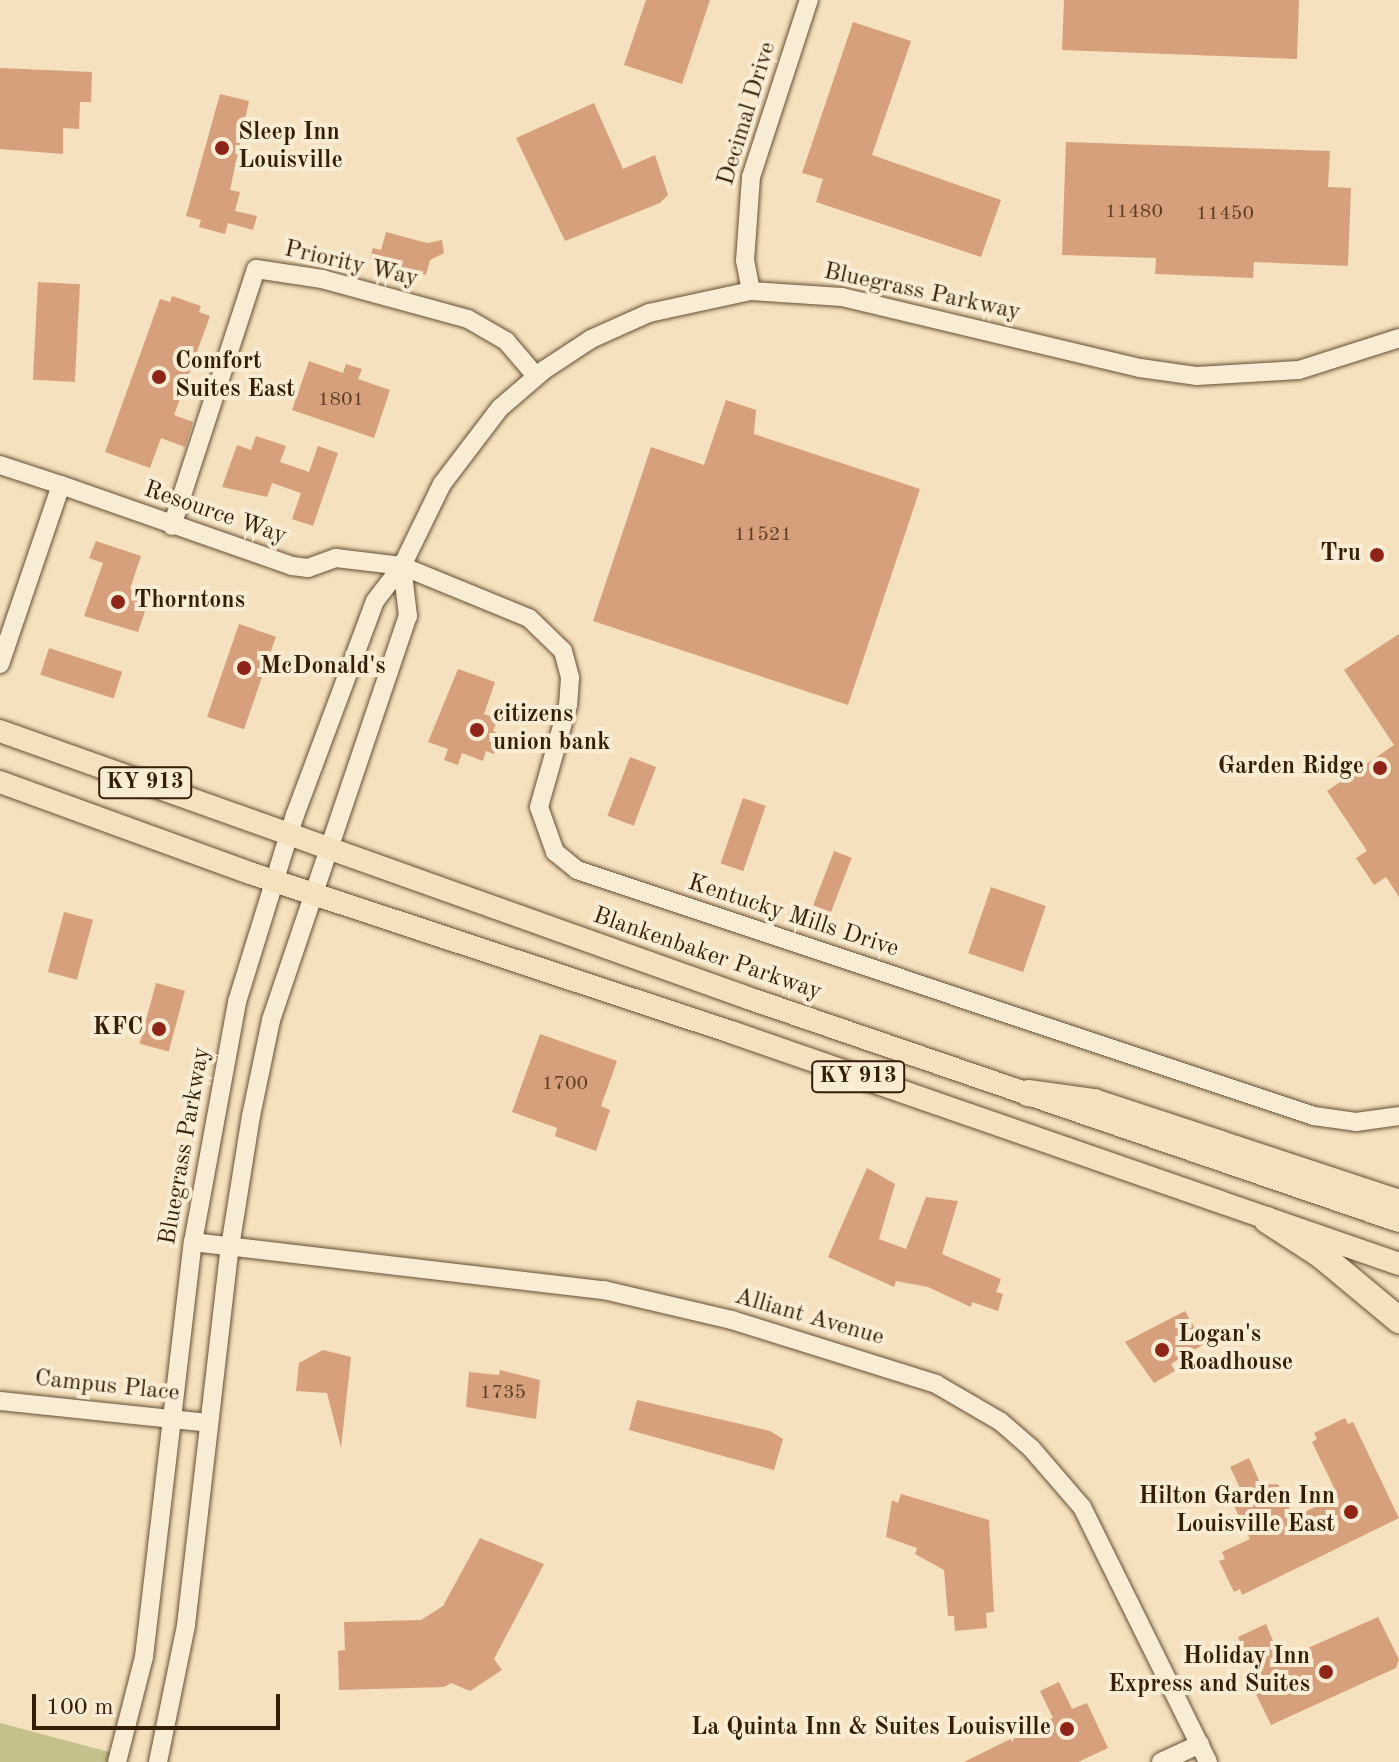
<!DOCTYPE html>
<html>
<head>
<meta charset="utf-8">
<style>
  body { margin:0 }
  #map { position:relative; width:1399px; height:1762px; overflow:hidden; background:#f5e1bd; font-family:"Old Standard TT",serif }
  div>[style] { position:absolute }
  .green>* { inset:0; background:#c4c18c }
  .building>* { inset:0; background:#d7a07c; transform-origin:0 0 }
  .roads { filter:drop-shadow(0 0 2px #654f34) drop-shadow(0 0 2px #654f34) }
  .minor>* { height:18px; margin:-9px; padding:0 9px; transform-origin:9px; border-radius:9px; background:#f8ecd4 }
  .major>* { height:22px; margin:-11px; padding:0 11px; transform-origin:11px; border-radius:11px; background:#f5e1bd }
  .highway>* { height:26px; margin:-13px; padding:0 13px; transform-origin:13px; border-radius:13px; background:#f5e1bd }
  .dots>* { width:22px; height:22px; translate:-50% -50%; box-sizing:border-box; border:4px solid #f8ecd4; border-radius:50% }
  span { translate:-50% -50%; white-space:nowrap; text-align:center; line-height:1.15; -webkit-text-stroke:8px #f8ecd4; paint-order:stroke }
  .number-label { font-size:20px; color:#5e3e24 }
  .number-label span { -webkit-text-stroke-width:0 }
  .shield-label span { padding:2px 6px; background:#f8ecd4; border:2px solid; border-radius:6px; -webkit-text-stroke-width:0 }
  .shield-label { font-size:22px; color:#351e06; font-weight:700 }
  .street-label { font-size:24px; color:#351e06 }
  .poi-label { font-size:24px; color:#351e06; font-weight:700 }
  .left { translate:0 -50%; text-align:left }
  .right { translate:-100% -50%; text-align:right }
  .scale { position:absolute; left:32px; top:1694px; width:248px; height:36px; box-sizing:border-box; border:4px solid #351e06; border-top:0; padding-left:10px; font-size:24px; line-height:28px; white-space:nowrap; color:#351e06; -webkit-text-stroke:6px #f8ecd4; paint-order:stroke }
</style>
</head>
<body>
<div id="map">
  <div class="green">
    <div style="clip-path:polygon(0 1723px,113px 1753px,109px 1762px,0 1762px)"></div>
  </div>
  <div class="building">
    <div style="clip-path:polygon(646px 0,710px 0,682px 84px,624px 65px)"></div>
    <div style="clip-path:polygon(1064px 0,1299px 0,1297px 59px,1062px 50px)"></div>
    <div style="clip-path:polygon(853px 22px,911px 41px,872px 155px,1001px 200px,981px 257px,816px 202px,823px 179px,802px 173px)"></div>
    <div style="clip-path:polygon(0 68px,92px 72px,91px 102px,80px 102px,79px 129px,63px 128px,63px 154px,0 149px)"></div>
    <div style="clip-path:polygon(220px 94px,249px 101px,230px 190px,240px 192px,235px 211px,257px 216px,253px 230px,228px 223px,225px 234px,199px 227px,201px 220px,186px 216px)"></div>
    <div style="clip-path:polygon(594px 103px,623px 169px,655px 155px,668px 195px,660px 203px,565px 241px,516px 138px)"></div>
    <div style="clip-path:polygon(1066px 142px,1330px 151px,1328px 187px,1351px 188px,1348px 266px,1254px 262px,1253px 278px,1155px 274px,1156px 258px,1062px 255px)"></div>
    <div style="clip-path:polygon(386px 232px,427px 243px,442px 240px,444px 253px,430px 260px,426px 275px,369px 261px,373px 248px,381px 250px)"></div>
    <div style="left:38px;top:282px;width:42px;height:98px;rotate:3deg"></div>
    <div style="clip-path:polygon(172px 296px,201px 306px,199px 312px,210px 316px,174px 415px,193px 422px,185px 447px,161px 438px,150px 468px,105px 452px,160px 299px,170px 302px)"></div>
    <div style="clip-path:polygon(309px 361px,343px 373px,346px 364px,362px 369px,358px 379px,390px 390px,374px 438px,292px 410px)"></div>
    <div style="clip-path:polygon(726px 400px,756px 410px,754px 434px,920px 489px,848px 705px,593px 621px,651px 447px,704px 465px)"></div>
    <div style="clip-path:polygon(256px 436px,286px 446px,280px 462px,309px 472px,318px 446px,338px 453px,313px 526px,292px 519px,301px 493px,272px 483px,267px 497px,222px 487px,237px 445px,251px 450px)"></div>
    <div style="clip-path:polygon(96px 541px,141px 556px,130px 589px,150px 596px,138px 632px,84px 616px,103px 563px,89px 558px)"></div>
    <div style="left:239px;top:624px;width:39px;height:98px;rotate:19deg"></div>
    <div style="clip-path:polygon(1399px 634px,1399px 897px,1386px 877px,1374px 885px,1356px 858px,1367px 851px,1327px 791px,1394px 745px,1344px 670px)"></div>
    <div style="left:49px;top:648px;width:77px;height:28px;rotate:18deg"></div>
    <div style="clip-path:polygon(458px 669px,495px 682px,484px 714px,498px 719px,493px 731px,500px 734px,494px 754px,486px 751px,483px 761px,462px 753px,458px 765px,444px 760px,448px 749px,428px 742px)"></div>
    <div style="left:630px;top:757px;width:28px;height:63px;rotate:21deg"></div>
    <div style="left:743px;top:798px;width:24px;height:69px;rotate:19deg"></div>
    <div style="left:834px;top:851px;width:19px;height:58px;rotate:21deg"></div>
    <div style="left:991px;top:887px;width:58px;height:70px;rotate:19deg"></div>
    <div style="left:64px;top:912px;width:30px;height:62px;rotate:15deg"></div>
    <div style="left:156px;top:983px;width:30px;height:63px;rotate:15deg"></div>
    <div style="clip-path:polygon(540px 1034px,617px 1061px,601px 1106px,610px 1110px,596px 1151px,555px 1136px,557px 1128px,512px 1112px)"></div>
    <div style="clip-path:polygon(867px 1168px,895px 1184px,879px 1239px,906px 1249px,926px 1197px,958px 1201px,942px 1254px,1001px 1279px,996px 1292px,1003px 1294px,998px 1311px,972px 1302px,971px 1307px,928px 1287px,896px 1281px,894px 1287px,828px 1257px)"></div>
    <div style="clip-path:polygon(1185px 1311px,1204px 1344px,1171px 1364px,1175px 1371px,1154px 1383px,1125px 1342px)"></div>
    <div style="clip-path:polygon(323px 1350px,351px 1357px,341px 1448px,327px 1393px,296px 1391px,299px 1363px)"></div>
    <div style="clip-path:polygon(500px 1370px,540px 1380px,536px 1419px,466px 1407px,469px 1372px,499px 1375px)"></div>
    <div style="clip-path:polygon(637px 1400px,770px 1431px,783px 1439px,774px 1470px,629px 1430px)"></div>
    <div style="clip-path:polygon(1345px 1418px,1348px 1424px,1353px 1422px,1399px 1518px,1242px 1595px,1240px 1589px,1234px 1592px,1219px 1561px,1225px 1559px,1222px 1552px,1250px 1539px,1234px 1506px,1243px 1494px,1230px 1467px,1249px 1458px,1261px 1485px,1278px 1484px,1294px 1517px,1338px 1496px,1312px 1442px,1317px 1439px,1314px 1433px)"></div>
    <div style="clip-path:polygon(901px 1494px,989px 1520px,994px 1612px,986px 1613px,987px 1628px,955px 1631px,954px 1616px,948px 1616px,944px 1570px,915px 1554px,917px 1548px,886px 1537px,892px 1500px,898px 1503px)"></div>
    <div style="clip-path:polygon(480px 1538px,544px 1564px,494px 1659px,502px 1670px,470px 1691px,451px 1683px,444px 1687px,339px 1690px,338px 1651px,345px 1650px,344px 1622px,421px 1620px,443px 1606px)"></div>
    <div style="clip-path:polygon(1378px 1617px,1399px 1659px,1396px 1668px,1271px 1725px,1249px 1680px,1257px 1677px,1238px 1637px,1266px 1624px,1281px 1660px)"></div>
    <div style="clip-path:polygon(1059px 1682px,1072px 1709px,1087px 1703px,1108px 1748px,1078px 1762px,964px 1762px,1053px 1718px,1040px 1691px)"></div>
  </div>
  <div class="roads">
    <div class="minor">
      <div style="left:751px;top:291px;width:31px;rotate:-101deg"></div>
      <div style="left:745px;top:261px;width:84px;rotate:-85.9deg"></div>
      <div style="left:751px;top:177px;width:186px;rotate:-71.9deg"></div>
      <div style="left:0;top:465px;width:64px;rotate:18.2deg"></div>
      <div style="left:172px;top:526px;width:270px;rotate:-71.9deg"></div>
      <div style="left:256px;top:269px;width:67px;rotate:8.6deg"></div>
      <div style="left:322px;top:279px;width:151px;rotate:15.3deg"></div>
      <div style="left:468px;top:319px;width:44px;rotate:30.1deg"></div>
      <div style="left:506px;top:341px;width:46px;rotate:49.4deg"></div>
      <div style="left:0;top:664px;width:189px;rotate:-71.2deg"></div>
      <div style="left:61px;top:485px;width:245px;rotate:19.3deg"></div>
      <div style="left:292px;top:566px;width:16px;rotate:7deg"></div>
      <div style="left:308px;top:568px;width:30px;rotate:-20deg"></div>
      <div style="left:336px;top:558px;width:66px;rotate:6.9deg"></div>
      <div style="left:402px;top:566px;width:137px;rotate:22.3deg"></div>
      <div style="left:529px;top:618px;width:47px;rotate:44.1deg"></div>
      <div style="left:563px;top:651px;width:28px;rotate:75deg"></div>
      <div style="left:570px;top:678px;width:27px;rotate:94deg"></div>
      <div style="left:568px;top:705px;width:106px;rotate:105.9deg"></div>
      <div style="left:539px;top:807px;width:48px;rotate:70.4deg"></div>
      <div style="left:555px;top:852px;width:28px;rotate:39deg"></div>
      <div style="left:577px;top:870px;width:777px;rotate:18.46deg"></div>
      <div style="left:1314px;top:1116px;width:42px;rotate:8.1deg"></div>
      <div style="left:1356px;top:1122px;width:43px;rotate:-7.9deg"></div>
      <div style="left:193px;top:1242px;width:414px;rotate:6.7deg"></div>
      <div style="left:604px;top:1290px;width:131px;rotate:13.2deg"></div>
      <div style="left:732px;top:1320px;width:214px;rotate:17.4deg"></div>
      <div style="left:936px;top:1384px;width:75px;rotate:30.3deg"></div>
      <div style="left:1001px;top:1422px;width:40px;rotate:41deg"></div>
      <div style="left:1031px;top:1448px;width:78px;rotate:49.2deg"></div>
      <div style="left:1082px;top:1507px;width:284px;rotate:63.7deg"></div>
      <div style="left:0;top:1401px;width:210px;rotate:6deg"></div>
      <div style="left:117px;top:1762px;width:108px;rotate:-75.6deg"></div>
      <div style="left:144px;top:1657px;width:418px;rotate:-83.3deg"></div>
      <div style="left:193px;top:1242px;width:244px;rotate:-79.6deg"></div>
      <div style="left:237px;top:1002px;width:196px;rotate:-72.8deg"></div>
      <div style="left:295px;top:815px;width:228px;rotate:-69.5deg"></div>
      <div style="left:375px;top:601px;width:44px;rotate:-52.4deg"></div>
      <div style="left:402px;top:566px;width:91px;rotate:-64deg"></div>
      <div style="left:442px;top:484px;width:96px;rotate:-52.7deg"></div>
      <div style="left:500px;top:408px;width:58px;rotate:-40.8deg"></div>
      <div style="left:544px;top:370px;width:56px;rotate:-33.4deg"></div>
      <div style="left:591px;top:339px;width:64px;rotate:-24.1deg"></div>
      <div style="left:649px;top:313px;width:104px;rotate:-12.2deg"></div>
      <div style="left:751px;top:291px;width:91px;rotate:3.8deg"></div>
      <div style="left:842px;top:297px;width:306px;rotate:13.4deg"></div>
      <div style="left:1140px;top:368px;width:58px;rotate:8deg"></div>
      <div style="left:1197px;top:376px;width:102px;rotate:-3.4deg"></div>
      <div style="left:1299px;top:370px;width:105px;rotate:-17.7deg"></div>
      <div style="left:158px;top:1762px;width:140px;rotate:-78.4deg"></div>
      <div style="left:186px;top:1625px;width:381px;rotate:-83.4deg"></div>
      <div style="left:230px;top:1247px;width:133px;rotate:-80.9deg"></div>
      <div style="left:251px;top:1116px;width:98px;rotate:-78.2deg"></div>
      <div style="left:271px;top:1020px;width:427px;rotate:-71.3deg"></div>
      <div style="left:408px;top:616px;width:50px;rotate:-96.8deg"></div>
      <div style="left:1161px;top:1762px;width:43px;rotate:-24.8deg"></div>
    </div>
    <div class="major">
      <div style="left:0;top:731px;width:794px;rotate:19.64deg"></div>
      <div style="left:748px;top:998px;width:688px;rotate:18.91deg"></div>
      <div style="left:0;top:782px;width:266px;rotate:20deg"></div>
      <div style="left:250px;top:873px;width:507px;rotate:18.29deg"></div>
      <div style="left:731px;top:1032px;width:707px;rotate:19.15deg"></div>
    </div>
    <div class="highway">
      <div style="left:1028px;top:1093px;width:67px;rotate:7.8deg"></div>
      <div style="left:1094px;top:1102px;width:321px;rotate:18.3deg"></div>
      <div style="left:1267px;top:1220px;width:64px;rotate:32.9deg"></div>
      <div style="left:1321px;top:1255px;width:102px;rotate:39.8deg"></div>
    </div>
  </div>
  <div class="dots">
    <div style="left:222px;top:148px;background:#8f2418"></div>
    <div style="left:159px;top:377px;background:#8f2418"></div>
    <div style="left:1377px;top:555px;background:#8f2418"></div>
    <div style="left:118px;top:602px;background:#8f2418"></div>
    <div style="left:244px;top:668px;background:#8f2418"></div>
    <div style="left:477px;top:730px;background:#8f2418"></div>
    <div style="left:1380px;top:768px;background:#8f2418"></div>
    <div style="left:159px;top:1029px;background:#8f2418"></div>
    <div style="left:1162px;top:1350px;background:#8f2418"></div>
    <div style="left:1351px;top:1512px;background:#8f2418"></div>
    <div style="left:1326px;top:1672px;background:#8f2418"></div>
    <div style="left:1067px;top:1729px;background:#8f2418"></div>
  </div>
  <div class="number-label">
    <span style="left:1134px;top:212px">11480</span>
    <span style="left:1225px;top:214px">11450</span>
    <span style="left:341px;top:400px">1801</span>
    <span style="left:763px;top:535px">11521</span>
    <span style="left:565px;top:1084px">1700</span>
    <span style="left:503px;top:1393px">1735</span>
  </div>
  <div class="shield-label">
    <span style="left:145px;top:783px">KY 913</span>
    <span style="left:858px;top:1077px">KY 913</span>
  </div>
  <div class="street-label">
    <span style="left:748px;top:114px;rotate:-73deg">Decimal Drive</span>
    <span style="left:351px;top:265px;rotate:13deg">Priority Way</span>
    <span style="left:922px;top:293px;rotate:12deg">Bluegrass Parkway</span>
    <span style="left:215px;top:514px;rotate:19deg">Resource Way</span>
    <span style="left:793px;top:917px;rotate:18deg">Kentucky Mills Drive</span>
    <span style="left:707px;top:955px;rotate:19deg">Blankenbaker Parkway</span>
    <span style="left:186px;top:1146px;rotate:-80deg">Bluegrass Parkway</span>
    <span style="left:809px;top:1318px;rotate:16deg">Alliant Avenue</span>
    <span style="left:107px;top:1387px;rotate:6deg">Campus Place</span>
  </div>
  <div class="poi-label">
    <span class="left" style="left:238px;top:148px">Sleep Inn<br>Louisville</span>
    <span class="left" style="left:175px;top:377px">Comfort<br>Suites East</span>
    <span class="right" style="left:1361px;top:555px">Tru</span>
    <span class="left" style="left:134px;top:602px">Thorntons</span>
    <span class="left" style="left:260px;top:668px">McDonald's</span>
    <span class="left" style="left:493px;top:730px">citizens<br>union bank</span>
    <span class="right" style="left:1364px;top:768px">Garden Ridge</span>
    <span class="right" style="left:143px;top:1029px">KFC</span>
    <span class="left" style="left:1178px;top:1350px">Logan's<br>Roadhouse</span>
    <span class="right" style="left:1335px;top:1512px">Hilton Garden Inn<br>Louisville East</span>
    <span class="right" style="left:1310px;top:1672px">Holiday Inn<br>Express and Suites</span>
    <span class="right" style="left:1051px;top:1729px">La Quinta Inn &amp; Suites Louisville</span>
  </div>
  <div class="scale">100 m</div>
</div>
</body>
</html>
